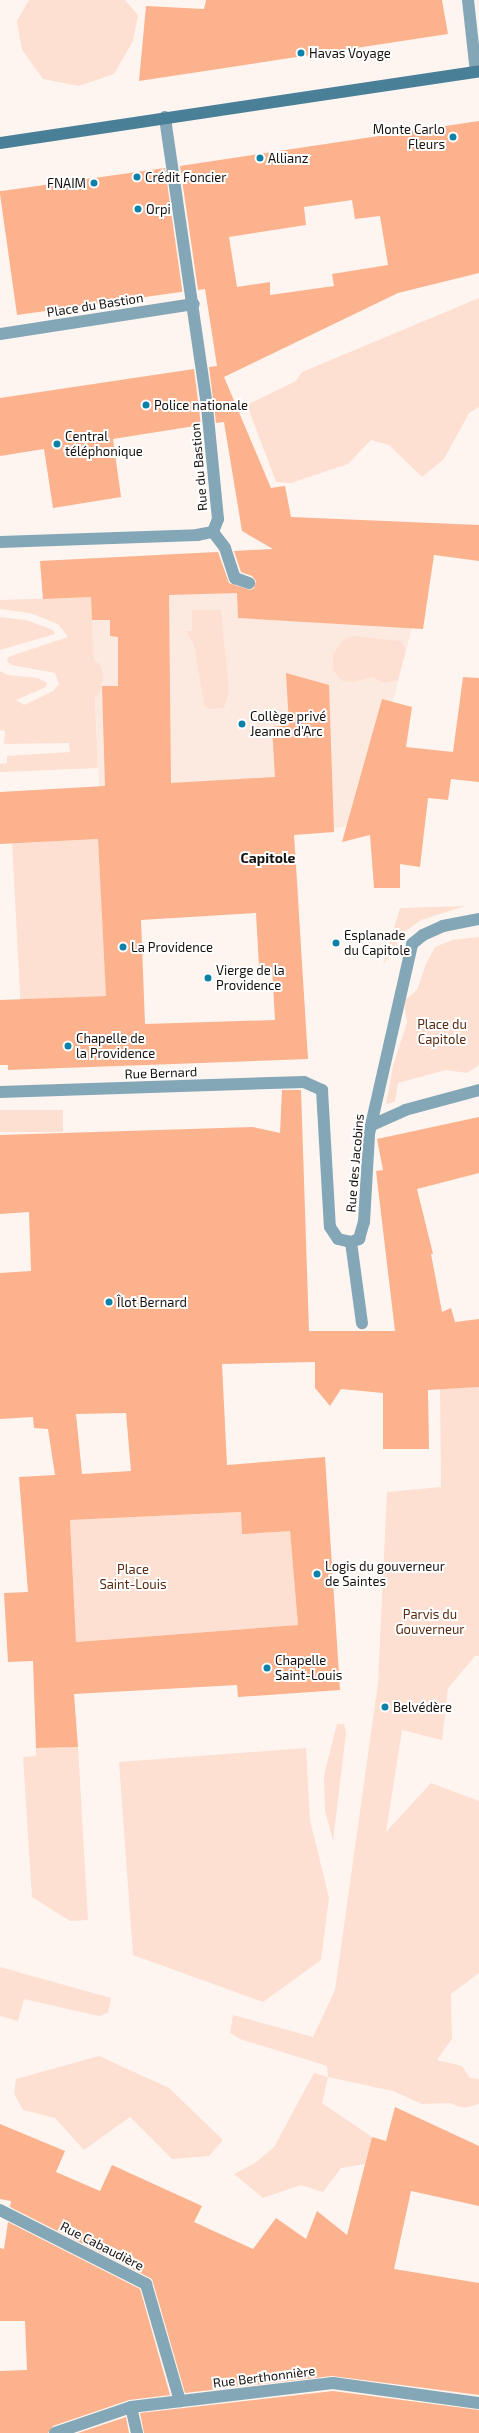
<!DOCTYPE html>
<html>
<head>
<meta charset="utf-8">
<style>
  body { margin:0 }
  #map { position:relative; width:479px; height:2433px; overflow:hidden; background:#fef5f0; font-family:"Exo 2",sans-serif }
  div>[style] { position:absolute }
  .built>* { inset:0; background:#fceae1 }
  .green>* { inset:0; background:#fde0d1; transform-origin:0 0 }
  .building>* { inset:0; background:#fcb28c; transform-origin:0 0 }
  .lane>* { height:12px; margin:-6px; padding:0 6px; transform-origin:6px; border-radius:6px; background:#84a7b7 }
  .street>* { height:12px; margin:-6px; padding:0 6px; transform-origin:6px; border-radius:6px; background:#84a7b7 }
  .secondary>* { height:12px; margin:-6px; padding:0 6px; transform-origin:6px; border-radius:6px; background:#498098 }
  .dots>* { width:11px; height:11px; translate:-50% -50%; box-sizing:border-box; border:2px solid #fff; border-radius:50% }
  span { translate:-50% -50%; white-space:nowrap; text-align:center; line-height:1.15; -webkit-text-stroke:4px #fff; paint-order:stroke }
  .poi-label { font-size:13px; color:#16110f }
  .left { translate:0 -50%; text-align:left }
  .right { translate:-100% -50%; text-align:right }
  .street-label { font-size:13px; color:#16110f }
  .park-label { font-size:13px; color:#592a0f }
  .neighbourhood-label { font-size:14px; color:#16110f; font-weight:700 }
</style>
</head>
<body>
<div id="map">
  <div class="built">
    <div style="clip-path:polygon(212px 552px,224px 593px,237px 589px,283px 589px,412px 628px,361px 824px,294px 835px,300px 910px,256px 912px,99px 787px,91px 598px,43px 599px,40px 561px)"></div>
  </div>
  <div class="green">
    <div style="clip-path:polygon(29px 0,125px 0,138px 15px,133px 41px,114px 74px,79px 86px,43px 79px,22px 50px,17px 21px)"></div>
    <div style="clip-path:polygon(479px 298px,479px 407px,469px 413px,444px 459px,422px 477px,389px 445px,371px 440px,348px 464px,291px 483px,276px 482px,247px 405px,296px 381px,302px 372px)"></div>
    <div style="clip-path:polygon(91px 597px,94px 661px,100px 664px,103px 674px,100px 693px,95px 698px,98px 768px,0 772px,0 764px,7px 763px,7px 756px,70px 752px,69px 743px,4px 744px,5px 731px,0 730px,0 671px,8px 675px,38px 678px,47px 683px,46px 687px,16px 700px,24px 705px,53px 691px,59px 684px,55px 673px,11px 665px,7px 661px,8px 657px,68px 637px,58px 624px,30px 613px,0 609px,0 600px)"></div>
    <div style="clip-path:polygon(192px 610px,221px 610px,229px 692px,224px 708px,209px 709px,204px 705px,194px 645px,186px 631px,192px 631px)"></div>
    <div style="clip-path:polygon(0 617px,26px 620px,53px 630px,55px 634px,0 650px)"></div>
    <div style="clip-path:polygon(353px 636px,401px 641px,406px 650px,398px 680px,382px 683px,373px 677px,354px 682px,342px 681px,333px 670px,333px 654px,342px 641px)"></div>
    <div style="left:98px;top:839px;width:157px;height:86px;rotate:87deg"></div>
    <div style="clip-path:polygon(465px 906px,421px 920px,406px 931px,383px 965px,400px 908px)"></div>
    <div style="clip-path:polygon(479px 937px,479px 1065px,467px 1073px,446px 1070px,398px 1083px,395px 1102px,386px 1104px,393px 1066px,407px 1022px,404px 1001px,417px 990px,426px 964px,435px 947px,452px 940px)"></div>
    <div style="left:63px;top:1110px;width:22px;height:63px;rotate:90deg"></div>
    <div style="clip-path:polygon(479px 1387px,479px 1656px,475px 1656px,448px 1688px,442px 1740px,402px 1730px,386px 1832px,431px 1783px,479px 1801px,479px 1973px,451px 1994px,452px 2039px,437px 2060px,462px 2066px,470px 2078px,479px 2079px,479px 2104px,464px 2108px,449px 2103px,422px 2104px,393px 2091px,328px 2077px,322px 2103px,372px 2137px,365px 2164px,341px 2168px,323px 2192px,301px 2185px,263px 2198px,234px 2174px,255px 2163px,274px 2147px,314px 2073px,328px 2077px,327px 2066px,240px 2039px,230px 2033px,233px 2015px,313px 2037px,335px 1990px,378px 1683px,387px 1492px,441px 1487px,440px 1389px)"></div>
    <div style="clip-path:polygon(241px 1512px,290px 1531px,298px 1625px,76px 1642px,70px 1520px)"></div>
    <div style="clip-path:polygon(337px 1724px,344px 1724px,346px 1733px,333px 1841px,325px 1810px,324px 1775px)"></div>
    <div style="clip-path:polygon(78px 1747px,88px 1920px,70px 1921px,32px 1897px,23px 1757px,36px 1756px,36px 1748px)"></div>
    <div style="clip-path:polygon(306px 1748px,310px 1820px,329px 1898px,321px 1960px,263px 2002px,133px 1955px,119px 1762px)"></div>
    <div style="clip-path:polygon(0 1967px,111px 1998px,108px 2013px,99px 2016px,24px 1999px,18px 2021px,0 2016px)"></div>
    <div style="clip-path:polygon(99px 2056px,169px 2088px,223px 2140px,209px 2156px,172px 2159px,130px 2117px,84px 2150px,55px 2118px,23px 2110px,14px 2094px,16px 2079px)"></div>
  </div>
  <div class="building">
    <div style="clip-path:polygon(206px 0,442px 0,448px 34px,139px 81px,146px 6px,204px 9px)"></div>
    <div style="clip-path:polygon(evenodd,479px 121px,479px 273px,398px 293px,224px 377px,271px 488px,285px 486px,291px 517px,479px 525px,479px 561px,434px 555px,423px 629px,238px 618px,237px 593px,169px 595px,171px 783px,275px 777px,272px 727px,289px 725px,286px 673px,329px 685px,334px 832px,294px 835px,308px 1059px,8px 1070px,8px 1065px,0 1065px,0 1000px,106px 996px,98px 839px,0 844px,0 792px,105px 786px,102px 686px,118px 686px,118px 637px,110px 636px,110px 620px,92px 620px,91px 597px,43px 599px,40px 561px,218px 552px,229px 583px,250px 590px,254px 588px,256px 581px,252px 576px,241px 572px,234px 551px,273px 549px,242px 531px,224px 422px,216px 423px,209px 367px,217px 366px,205px 289px,198px 290px,180px 166px,479px 121px,352px 200px,355px 219px,380px 216px,388px 265px,332px 274px,334px 286px,270px 295px,270px 282px,237px 287px,229px 237px,306px 225px,304px 207px,352px 200px,479px 121px,256px 913px,259px 967px,272px 967px,275px 1020px,145px 1024px,141px 920px,256px 913px)"></div>
    <div style="left:165px;top:168px;width:125px;height:167px;rotate:82deg"></div>
    <div style="clip-path:polygon(194px 369px,201px 425px,113px 439px,121px 497px,53px 508px,44px 449px,0 456px,0 398px)"></div>
    <div style="clip-path:polygon(463px 677px,479px 678px,479px 782px,451px 779px,448px 800px,428px 798px,420px 867px,400px 864px,400px 888px,374px 888px,370px 835px,342px 842px,382px 699px,412px 707px,406px 747px,453px 752px)"></div>
    <div style="clip-path:polygon(evenodd,282px 1090px,301px 1090px,309px 1331px,395px 1331px,376px 1171px,383px 1170px,377px 1139px,479px 1117px,479px 1173px,417px 1189px,433px 1254px,431px 1254px,442px 1312px,451px 1308px,455px 1322px,479px 1319px,479px 1387px,428px 1390px,429px 1449px,383px 1449px,383px 1393px,341px 1389px,330px 1406px,315px 1388px,315px 1362px,222px 1364px,227px 1465px,325px 1457px,340px 1690px,238px 1697px,237px 1685px,74px 1694px,78px 1747px,36px 1748px,33px 1661px,8px 1662px,4px 1593px,28px 1592px,19px 1477px,55px 1475px,48px 1429px,34px 1428px,33px 1417px,0 1419px,0 1273px,31px 1271px,29px 1212px,0 1214px,0 1135px,253px 1127px,280px 1133px,282px 1090px,126px 1413px,131px 1471px,82px 1474px,76px 1414px,126px 1413px,282px 1090px,241px 1512px,242px 1534px,290px 1531px,298px 1625px,76px 1642px,70px 1520px,241px 1512px)"></div>
    <div style="clip-path:polygon(395px 2107px,479px 2146px,479px 2206px,411px 2191px,394px 2269px,479px 2283px,479px 2395px,332px 2376px,185px 2393px,152px 2279px,10px 2207px,11px 2201px,0 2199px,0 2124px,65px 2151px,56px 2172px,100px 2191px,112px 2165px,202px 2206px,194px 2222px,253px 2249px,276px 2218px,306px 2239px,317px 2211px,347px 2235px,372px 2137px,386px 2141px)"></div>
    <div style="clip-path:polygon(8px 2222px,140px 2289px,170px 2395px,129px 2400px,53px 2426px,48px 2433px,0 2433px,0 2371px,27px 2370px,25px 2321px,0 2321px,0 2248px,4px 2249px)"></div>
    <div style="clip-path:polygon(333px 2391px,479px 2410px,479px 2433px,144px 2433px,140px 2413px)"></div>
    <div style="clip-path:polygon(126px 2417px,129px 2433px,78px 2433px)"></div>
  </div>
  <div class="lane">
    <div style="left:213px;top:532px;width:20px;rotate:53deg"></div>
    <div style="left:225px;top:548px;width:32px;rotate:72deg"></div>
    <div style="left:235px;top:578px;width:15px;rotate:20deg"></div>
    <div style="left:372px;top:1125px;width:36px;rotate:-24deg"></div>
    <div style="left:405px;top:1110px;width:77px;rotate:-15.1deg"></div>
  </div>
  <div class="street">
    <div style="left:468px;top:0;width:72px;rotate:83.7deg"></div>
    <div style="left:0;top:334px;width:196px;rotate:-8.8deg"></div>
    <div style="left:0;top:542px;width:197px;rotate:-2deg"></div>
    <div style="left:197px;top:535px;width:16px;rotate:-11deg"></div>
    <div style="left:213px;top:532px;width:14px;rotate:-69deg"></div>
    <div style="left:218px;top:519px;width:114px;rotate:-95.6deg"></div>
    <div style="left:207px;top:406px;width:292px;rotate:-98.3deg"></div>
    <div style="left:0;top:1092px;width:304px;rotate:-1.9deg"></div>
    <div style="left:304px;top:1082px;width:20px;rotate:24deg"></div>
    <div style="left:322px;top:1090px;width:137px;rotate:86.7deg"></div>
    <div style="left:330px;top:1227px;width:14px;rotate:56deg"></div>
    <div style="left:338px;top:1239px;width:13px;rotate:13deg"></div>
    <div style="left:351px;top:1242px;width:9px;rotate:-21deg"></div>
    <div style="left:359px;top:1239px;width:18px;rotate:-74deg"></div>
    <div style="left:364px;top:1222px;width:88px;rotate:-86.7deg"></div>
    <div style="left:369px;top:1134px;width:195px;rotate:-77.2deg"></div>
    <div style="left:412px;top:944px;width:14px;rotate:-39deg"></div>
    <div style="left:423px;top:935px;width:22px;rotate:-24deg"></div>
    <div style="left:443px;top:926px;width:37px;rotate:-11deg"></div>
    <div style="left:351px;top:1242px;width:82px;rotate:82.3deg"></div>
    <div style="left:0;top:2210px;width:164px;rotate:26.9deg"></div>
    <div style="left:146px;top:2284px;width:122px;rotate:73.8deg"></div>
    <div style="left:131px;top:2407px;width:27px;rotate:77deg"></div>
    <div style="left:55px;top:2433px;width:80px;rotate:-18.9deg"></div>
    <div style="left:131px;top:2407px;width:203px;rotate:-6.8deg"></div>
    <div style="left:333px;top:2383px;width:147px;rotate:7.8deg"></div>
  </div>
  <div class="secondary">
    <div style="left:0;top:143px;width:484px;rotate:-8.5deg"></div>
  </div>
  <div class="dots">
    <div style="left:301px;top:53px;background:#0c82a8"></div>
    <div style="left:453px;top:137px;background:#0c82a8"></div>
    <div style="left:260px;top:158px;background:#0c82a8"></div>
    <div style="left:137px;top:177px;background:#0c82a8"></div>
    <div style="left:94px;top:183px;background:#0c82a8"></div>
    <div style="left:138px;top:209px;background:#0c82a8"></div>
    <div style="left:146px;top:405px;background:#0c82a8"></div>
    <div style="left:57px;top:444px;background:#0c82a8"></div>
    <div style="left:242px;top:724px;background:#0c82a8"></div>
    <div style="left:336px;top:943px;background:#0c82a8"></div>
    <div style="left:123px;top:947px;background:#0c82a8"></div>
    <div style="left:208px;top:978px;background:#0c82a8"></div>
    <div style="left:68px;top:1046px;background:#0c82a8"></div>
    <div style="left:109px;top:1302px;background:#0c82a8"></div>
    <div style="left:317px;top:1574px;background:#0c82a8"></div>
    <div style="left:267px;top:1668px;background:#0c82a8"></div>
    <div style="left:385px;top:1707px;background:#0c82a8"></div>
  </div>
  <div class="poi-label">
    <span class="left" style="left:309px;top:53px">Havas Voyage</span>
    <span class="right" style="left:445px;top:137px">Monte Carlo<br>Fleurs</span>
    <span class="left" style="left:268px;top:158px">Allianz</span>
    <span class="left" style="left:145px;top:177px">Crédit Foncier</span>
    <span class="right" style="left:86px;top:183px">FNAIM</span>
    <span class="left" style="left:146px;top:209px">Orpi</span>
    <span class="left" style="left:154px;top:405px">Police nationale</span>
    <span class="left" style="left:65px;top:444px">Central<br>téléphonique</span>
    <span class="left" style="left:250px;top:724px">Collège privé<br>Jeanne d'Arc</span>
    <span class="left" style="left:344px;top:943px">Esplanade<br>du Capitole</span>
    <span class="left" style="left:131px;top:947px">La Providence</span>
    <span class="left" style="left:216px;top:978px">Vierge de la<br>Providence</span>
    <span class="left" style="left:76px;top:1046px">Chapelle de<br>la Providence</span>
    <span class="left" style="left:117px;top:1302px">Îlot Bernard</span>
    <span class="left" style="left:325px;top:1574px">Logis du gouverneur<br>de Saintes</span>
    <span class="left" style="left:275px;top:1668px">Chapelle<br>Saint-Louis</span>
    <span class="left" style="left:393px;top:1707px">Belvédère</span>
  </div>
  <div class="street-label">
    <span style="left:95px;top:305px;rotate:-9deg">Place du Bastion</span>
    <span style="left:199px;top:467px;rotate:-95deg">Rue du Bastion</span>
    <span style="left:161px;top:1073px;rotate:-2deg">Rue Bernard</span>
    <span style="left:355px;top:1163px;rotate:-85deg">Rue des Jacobins</span>
    <span style="left:102px;top:2246px;rotate:27deg">Rue Cabaudière</span>
    <span style="left:264px;top:2377px;rotate:-7deg">Rue Berthonnière</span>
  </div>
  <div class="park-label">
    <span style="left:442px;top:1032px">Place du<br>Capitole</span>
    <span style="left:133px;top:1577px">Place<br>Saint-Louis</span>
    <span style="left:430px;top:1622px">Parvis du<br>Gouverneur</span>
  </div>
  <div class="neighbourhood-label">
    <span style="left:268px;top:858px">Capitole</span>
  </div>
</div>
</body>
</html>
